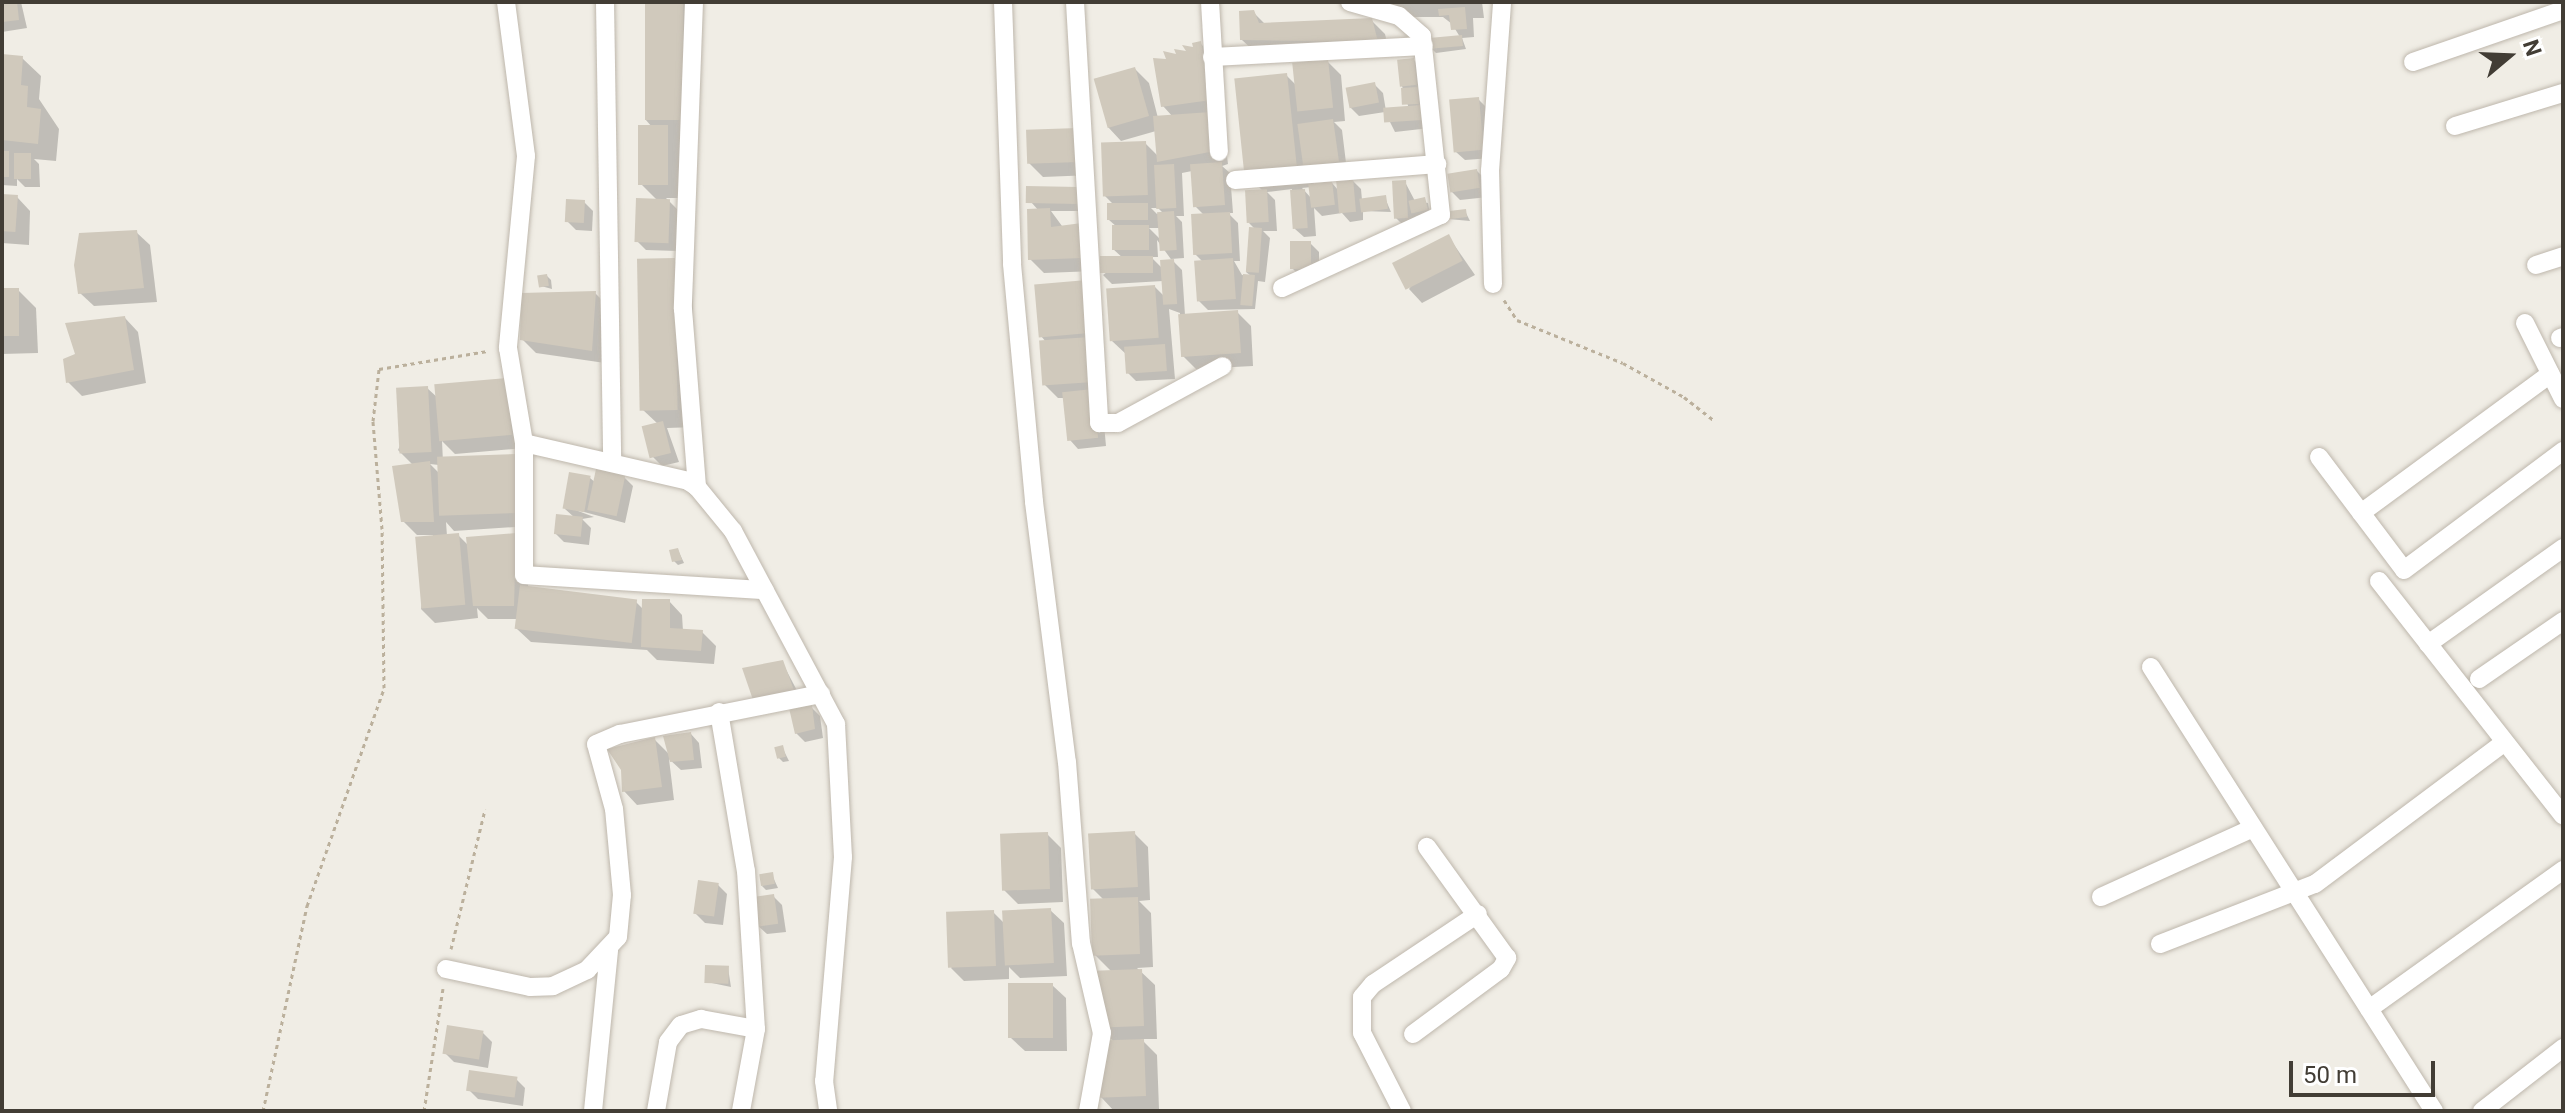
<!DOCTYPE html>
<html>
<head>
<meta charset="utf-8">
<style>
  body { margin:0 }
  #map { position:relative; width:2565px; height:1113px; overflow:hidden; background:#f0ede5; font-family:Roboto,sans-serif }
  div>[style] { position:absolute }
  .shadow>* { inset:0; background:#0003 }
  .building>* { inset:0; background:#d0c9bc; transform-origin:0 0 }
  .path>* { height:3px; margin-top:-1.5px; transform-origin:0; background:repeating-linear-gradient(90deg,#bbb09c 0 4px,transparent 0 8px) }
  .roads { filter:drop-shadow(0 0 2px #beb7ac) drop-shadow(0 0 2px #beb7ac) }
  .street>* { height:18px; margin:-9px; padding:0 9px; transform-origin:9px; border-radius:9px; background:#fff }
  span { translate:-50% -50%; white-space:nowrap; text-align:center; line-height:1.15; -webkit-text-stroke:6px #fff; paint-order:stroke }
  .frame { position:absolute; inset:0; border:4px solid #423d35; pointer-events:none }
  .north { position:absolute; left:2469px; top:16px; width:80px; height:80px; -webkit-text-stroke:6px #fff; paint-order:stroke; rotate:71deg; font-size:22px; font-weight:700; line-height:32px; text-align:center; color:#423d35 }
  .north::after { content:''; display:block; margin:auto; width:28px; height:36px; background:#423d35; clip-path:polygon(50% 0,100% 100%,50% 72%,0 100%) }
  .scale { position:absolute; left:2289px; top:1061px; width:146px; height:36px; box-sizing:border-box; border:4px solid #423d35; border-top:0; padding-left:10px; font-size:24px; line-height:28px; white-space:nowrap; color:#423d35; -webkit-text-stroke:6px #fff; paint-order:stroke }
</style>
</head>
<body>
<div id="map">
  <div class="shadow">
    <div style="clip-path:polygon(2px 2px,21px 2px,27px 28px,2px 32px)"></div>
    <div style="clip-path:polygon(647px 2px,701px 2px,681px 198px,666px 198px,678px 210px,677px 251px,646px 250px,637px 241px,657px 200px,641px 184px,652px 127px,645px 119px)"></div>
    <div style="clip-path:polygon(1482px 2px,1484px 18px,1473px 18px,1474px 37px,1462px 38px,1466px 49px,1436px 53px,1432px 49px,1460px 37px,1452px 24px,1443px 17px,1400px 17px,1386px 2px)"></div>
    <div style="clip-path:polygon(1253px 12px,1266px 25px,1371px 20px,1385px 34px,1390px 55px,1256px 53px,1242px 40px)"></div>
    <div style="clip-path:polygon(evenodd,1200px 43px,1214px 57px,1228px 164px,1222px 166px,1230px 173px,1233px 213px,1228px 213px,1238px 223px,1240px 261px,1234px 261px,1242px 275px,1251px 276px,1246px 272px,1255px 229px,1249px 223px,1263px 191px,1245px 174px,1287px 76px,1297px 86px,1327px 61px,1341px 75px,1345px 121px,1334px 122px,1342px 130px,1347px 171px,1313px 175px,1314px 186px,1332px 183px,1339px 191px,1352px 180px,1361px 189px,1362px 200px,1385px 198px,1391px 212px,1363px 211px,1363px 220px,1350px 222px,1342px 213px,1322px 216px,1314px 208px,1316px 236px,1304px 237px,1295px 229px,1292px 189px,1267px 192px,1275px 200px,1277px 231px,1263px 231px,1270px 238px,1265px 282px,1258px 281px,1255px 309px,1208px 310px,1199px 301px,1203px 262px,1195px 254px,1204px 215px,1195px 206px,1192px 171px,1182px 173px,1184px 216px,1176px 216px,1182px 222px,1184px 258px,1171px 259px,1182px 270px,1185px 315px,1237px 312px,1251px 326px,1253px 366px,1196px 369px,1182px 355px,1180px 313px,1169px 309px,1175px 379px,1136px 381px,1128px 373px,1127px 355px,1112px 341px,1155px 287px,1164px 296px,1163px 281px,1112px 284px,1103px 275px,1124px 259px,1113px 249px,1117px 227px,1109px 220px,1114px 205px,1105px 196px,1145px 143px,1159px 157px,1156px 131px,1121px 141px,1108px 127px,1135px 69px,1149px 83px,1158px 118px,1173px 117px,1163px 106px,1169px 61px,1191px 54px,1200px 43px,1311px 187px,1312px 199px,1302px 188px,1311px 187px,1200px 43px,1151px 208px,1158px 208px,1164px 214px,1157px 214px,1151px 208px,1200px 43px,1149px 228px,1160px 228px,1161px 240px,1149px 228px,1200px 43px,1157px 240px,1173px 262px,1162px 268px,1151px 257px,1158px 257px,1157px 240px)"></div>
    <div style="clip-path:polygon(2px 56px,22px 58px,41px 76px,39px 99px,59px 129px,56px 161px,34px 159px,39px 164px,40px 187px,25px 187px,17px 179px,17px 186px,2px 185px)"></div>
    <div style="clip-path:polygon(1414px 60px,1422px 69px,1430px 128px,1395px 132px,1385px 112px,1359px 116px,1350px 107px,1374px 84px,1383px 93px,1386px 111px,1409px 109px,1402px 86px)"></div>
    <div style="clip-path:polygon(1478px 99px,1487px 108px,1492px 158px,1465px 160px,1456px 152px)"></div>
    <div style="clip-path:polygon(1077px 130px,1092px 175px,1043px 177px,1029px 163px)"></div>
    <div style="clip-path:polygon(1477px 171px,1486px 180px,1488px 197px,1460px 200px,1452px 192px)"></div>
    <div style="clip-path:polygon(1405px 182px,1415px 201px,1428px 203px,1430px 214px,1416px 216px,1416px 227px,1405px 227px,1396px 218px)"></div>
    <div style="clip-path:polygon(1078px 189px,1087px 211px,1051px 211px,1095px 271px,1044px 273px,1030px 259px,1039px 211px,1031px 202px)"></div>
    <div style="clip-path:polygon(2px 196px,17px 197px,30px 211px,29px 245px,2px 243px)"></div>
    <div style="clip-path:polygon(584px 202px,593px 211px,592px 231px,576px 230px,567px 221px)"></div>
    <div style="clip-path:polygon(1465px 211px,1470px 221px,1448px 219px)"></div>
    <div style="clip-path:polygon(136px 232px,150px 245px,157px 302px,94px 306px,80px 293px)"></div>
    <div style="clip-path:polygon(1448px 236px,1475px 275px,1422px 303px,1409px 289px)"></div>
    <div style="clip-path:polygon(1310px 243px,1319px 252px,1319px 277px,1301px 277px,1292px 268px)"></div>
    <div style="clip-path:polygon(674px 260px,692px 279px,696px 427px,667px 428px,679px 462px,662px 466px,653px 457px,658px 424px,643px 410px)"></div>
    <div style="clip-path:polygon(547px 276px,551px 280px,552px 289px,541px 286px)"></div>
    <div style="clip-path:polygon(2px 290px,18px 290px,36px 308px,38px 353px,2px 354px)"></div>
    <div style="clip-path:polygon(595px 293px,608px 306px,605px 363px,536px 353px,522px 339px)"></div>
    <div style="clip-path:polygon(1100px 295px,1104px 346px,1097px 347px,1106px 446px,1078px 449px,1070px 440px,1065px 398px,1058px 398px,1044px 384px,1046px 342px,1041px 336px)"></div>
    <div style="clip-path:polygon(125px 318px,138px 332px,146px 383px,82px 396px,68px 382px)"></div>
    <div style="clip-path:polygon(evenodd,507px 380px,524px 448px,455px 454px,442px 441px,443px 462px,515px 456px,531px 526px,454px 531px,446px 522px,447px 536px,458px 535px,469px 546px,529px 549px,528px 588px,636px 602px,643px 609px,669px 601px,682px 615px,683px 631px,702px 632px,716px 646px,714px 664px,657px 660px,647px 650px,531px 642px,517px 629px,518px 619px,488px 619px,477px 608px,478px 618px,435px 623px,421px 609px,433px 535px,417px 535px,403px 521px,413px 465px,398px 450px,427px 388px,438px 398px,507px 380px,430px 464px,439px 465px,439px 473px,430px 464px)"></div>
    <div style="clip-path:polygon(624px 477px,633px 486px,625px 523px,573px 509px,594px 517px,582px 519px,591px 528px,589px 545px,564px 542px,555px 533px,575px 518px,565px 509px,590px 478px,596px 483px)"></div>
    <div style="clip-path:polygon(678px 550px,684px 563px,678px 565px,674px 561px)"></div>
    <div style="clip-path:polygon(782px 662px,803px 702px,764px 708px)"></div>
    <div style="clip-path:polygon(811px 707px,820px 716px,823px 738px,805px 742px,796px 733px)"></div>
    <div style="clip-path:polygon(691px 734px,699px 743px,702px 768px,681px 770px,669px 759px,674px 800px,637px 805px,624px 791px,623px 769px,655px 740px,670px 755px)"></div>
    <div style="clip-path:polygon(782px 747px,789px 761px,783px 762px,779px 758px)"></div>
    <div style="clip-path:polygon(1134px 833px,1148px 847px,1150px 900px,1139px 901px,1151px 913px,1153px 967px,1137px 968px,1155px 985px,1157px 1039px,1141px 1039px,1157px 1055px,1159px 1109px,1114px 1111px,1101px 1097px,1115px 1043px,1099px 1027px,1112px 972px,1095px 955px,1104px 900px,1092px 888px)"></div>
    <div style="clip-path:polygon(1047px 834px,1061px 848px,1063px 902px,1018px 904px,1004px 890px)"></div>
    <div style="clip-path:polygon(772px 875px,778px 888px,766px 890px,762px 886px)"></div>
    <div style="clip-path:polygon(718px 885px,727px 894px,723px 925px,705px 923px,696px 914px)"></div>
    <div style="clip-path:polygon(773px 896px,782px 905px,786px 932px,767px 934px,758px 926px)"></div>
    <div style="clip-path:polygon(1050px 910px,1064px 923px,1067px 976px,1020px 978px,1009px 967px,1009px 979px,964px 981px,951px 968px,993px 912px,1004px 923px)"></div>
    <div style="clip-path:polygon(728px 968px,731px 987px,707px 982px)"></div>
    <div style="clip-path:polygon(1052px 985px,1066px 998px,1067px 1051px,1025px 1051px,1011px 1038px)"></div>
    <div style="clip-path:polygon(483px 1033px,492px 1042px,488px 1068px,454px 1062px,445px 1053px)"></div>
    <div style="clip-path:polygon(516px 1079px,525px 1088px,523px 1106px,478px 1099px,469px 1090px)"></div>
  </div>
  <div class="building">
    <div style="clip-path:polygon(2px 2px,17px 2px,19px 20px,2px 22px)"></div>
    <div style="left:645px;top:2px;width:38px;height:118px"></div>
    <div style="clip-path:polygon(1465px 7px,1467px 29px,1451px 30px,1449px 15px,1439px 16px,1438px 9px)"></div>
    <div style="clip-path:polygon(1254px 10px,1259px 23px,1372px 18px,1378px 42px,1240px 40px,1239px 11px)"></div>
    <div style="left:1462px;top:35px;width:11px;height:33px;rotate:85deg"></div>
    <div style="clip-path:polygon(1201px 41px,1211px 100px,1161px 107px,1153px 58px,1166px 59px,1163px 51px,1176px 54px,1174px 49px,1186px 51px,1182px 45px,1193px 47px,1192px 43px)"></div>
    <div style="clip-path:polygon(2px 54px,23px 56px,21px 85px,28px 86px,27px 107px,41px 109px,38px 144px,2px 140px)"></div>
    <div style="left:1414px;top:58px;width:27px;height:17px;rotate:84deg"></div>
    <div style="left:1328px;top:59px;width:49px;height:36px;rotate:84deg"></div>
    <div style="left:1135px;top:67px;width:51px;height:43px;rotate:74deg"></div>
    <div style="left:1287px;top:73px;width:97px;height:53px;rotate:84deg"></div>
    <div style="left:1375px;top:82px;width:21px;height:30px;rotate:79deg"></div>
    <div style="left:1418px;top:87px;width:17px;height:17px;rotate:87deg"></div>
    <div style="left:1479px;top:97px;width:53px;height:30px;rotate:85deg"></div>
    <div style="left:1421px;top:105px;width:15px;height:38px;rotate:86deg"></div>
    <div style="clip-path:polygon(1211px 112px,1215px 151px,1157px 162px,1153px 116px)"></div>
    <div style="left:1333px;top:119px;width:43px;height:36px;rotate:82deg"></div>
    <div style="left:638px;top:125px;width:30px;height:60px"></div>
    <div style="left:1078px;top:128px;width:34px;height:52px;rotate:88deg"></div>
    <div style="left:1146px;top:141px;width:54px;height:45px;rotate:88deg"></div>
    <div style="left:2px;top:151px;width:7px;height:26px"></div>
    <div style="left:14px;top:153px;width:17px;height:26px"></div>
    <div style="left:1222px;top:162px;width:43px;height:32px;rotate:86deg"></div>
    <div style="left:1174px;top:164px;width:44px;height:20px;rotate:87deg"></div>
    <div style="left:1477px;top:169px;width:19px;height:30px;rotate:81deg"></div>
    <div style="left:1353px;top:178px;width:34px;height:17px;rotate:85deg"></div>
    <div style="left:1406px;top:180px;width:38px;height:14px;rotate:87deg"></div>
    <div style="left:1332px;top:181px;width:24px;height:24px;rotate:83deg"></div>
    <div style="left:1026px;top:186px;width:53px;height:17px;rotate:1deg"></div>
    <div style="left:1267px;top:189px;width:33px;height:22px;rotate:87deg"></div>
    <div style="left:1305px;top:189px;width:39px;height:15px;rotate:86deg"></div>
    <div style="left:2px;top:194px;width:16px;height:37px;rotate:4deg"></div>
    <div style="left:1386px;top:195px;width:14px;height:27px;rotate:82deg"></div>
    <div style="left:1425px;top:197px;width:13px;height:17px;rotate:77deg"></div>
    <div style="left:636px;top:198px;width:34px;height:44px;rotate:2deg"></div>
    <div style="left:566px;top:199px;width:19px;height:23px;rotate:3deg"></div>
    <div style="left:1107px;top:203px;width:41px;height:17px"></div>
    <div style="clip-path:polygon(1050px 208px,1051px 227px,1082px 223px,1083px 258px,1028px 260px,1027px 209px)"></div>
    <div style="left:1466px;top:209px;width:8px;height:21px;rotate:83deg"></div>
    <div style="left:1174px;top:211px;width:39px;height:17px;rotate:86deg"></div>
    <div style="left:1230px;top:212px;width:41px;height:39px;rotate:87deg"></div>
    <div style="left:1112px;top:225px;width:37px;height:25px"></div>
    <div style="left:1249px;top:227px;width:13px;height:45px;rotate:4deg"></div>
    <div style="clip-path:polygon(137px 230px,144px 288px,78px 294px,74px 265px,79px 233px)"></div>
    <div style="left:1449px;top:234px;width:30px;height:64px;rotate:63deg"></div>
    <div style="left:1290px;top:241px;width:21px;height:28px"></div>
    <div style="left:1153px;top:256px;width:17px;height:53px;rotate:90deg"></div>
    <div style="left:675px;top:258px;width:152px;height:38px;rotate:89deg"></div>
    <div style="left:1233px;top:258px;width:41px;height:39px;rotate:86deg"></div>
    <div style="left:1174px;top:259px;width:45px;height:14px;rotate:86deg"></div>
    <div style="left:547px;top:274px;width:12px;height:10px;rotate:81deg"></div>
    <div style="left:1243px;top:274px;width:12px;height:31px;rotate:5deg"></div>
    <div style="left:1087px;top:280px;width:53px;height:53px;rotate:85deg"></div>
    <div style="left:1155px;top:285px;width:53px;height:49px;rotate:86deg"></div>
    <div style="left:2px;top:288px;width:17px;height:48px"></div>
    <div style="clip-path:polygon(596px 291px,592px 351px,520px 340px,521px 293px)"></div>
    <div style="left:1238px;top:310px;width:43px;height:60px;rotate:86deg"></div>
    <div style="clip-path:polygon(125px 316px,134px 370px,66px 383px,63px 359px,75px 354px,65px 323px)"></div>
    <div style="left:1090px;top:337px;width:45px;height:51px;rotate:86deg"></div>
    <div style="left:1165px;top:344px;width:27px;height:41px;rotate:86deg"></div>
    <div style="left:507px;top:378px;width:57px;height:73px;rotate:85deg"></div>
    <div style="left:428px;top:386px;width:66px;height:32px;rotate:87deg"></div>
    <div style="left:1093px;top:389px;width:49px;height:31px;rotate:84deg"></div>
    <div style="left:663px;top:421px;width:33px;height:22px;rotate:76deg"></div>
    <div style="left:516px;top:454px;width:59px;height:79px;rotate:88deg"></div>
    <div style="clip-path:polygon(430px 461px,434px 522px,401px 522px,392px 466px)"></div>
    <div style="left:596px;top:469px;width:30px;height:42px;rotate:12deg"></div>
    <div style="left:569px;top:472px;width:22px;height:37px;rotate:10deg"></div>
    <div style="left:556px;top:514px;width:27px;height:20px;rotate:6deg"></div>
    <div style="left:459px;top:533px;width:72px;height:44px;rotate:85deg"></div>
    <div style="clip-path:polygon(516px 533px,514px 606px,473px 606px,466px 537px)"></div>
    <div style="clip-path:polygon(678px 548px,682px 560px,672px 562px,669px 550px)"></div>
    <div style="left:520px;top:585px;width:118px;height:44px;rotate:7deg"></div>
    <div style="clip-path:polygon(642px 599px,670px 599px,670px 628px,703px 630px,701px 651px,641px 647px)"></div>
    <div style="clip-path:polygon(783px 660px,795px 693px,753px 700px,742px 668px)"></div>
    <div style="clip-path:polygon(812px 705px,815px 729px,795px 734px,789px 708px)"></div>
    <div style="clip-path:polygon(691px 732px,694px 760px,670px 762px,663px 736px)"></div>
    <div style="clip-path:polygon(655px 737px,662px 787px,622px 792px,621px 770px,607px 749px)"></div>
    <div style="left:783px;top:745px;width:12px;height:9px;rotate:76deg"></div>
    <div style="left:1135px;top:831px;width:56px;height:47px;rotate:87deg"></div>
    <div style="left:1048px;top:832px;width:57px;height:48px;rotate:88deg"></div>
    <div style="left:773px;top:872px;width:12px;height:14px;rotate:81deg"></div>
    <div style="left:698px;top:880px;width:21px;height:34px;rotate:8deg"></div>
    <div style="left:774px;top:894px;width:30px;height:22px;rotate:82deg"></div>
    <div style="left:1138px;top:897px;width:57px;height:48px;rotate:88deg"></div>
    <div style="left:1051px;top:908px;width:55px;height:49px;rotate:87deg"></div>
    <div style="left:994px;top:910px;width:56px;height:48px;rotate:88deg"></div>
    <div style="left:705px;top:965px;width:24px;height:18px;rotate:2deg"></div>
    <div style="left:1142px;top:969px;width:57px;height:48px;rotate:88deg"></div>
    <div style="left:1008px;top:983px;width:45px;height:55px"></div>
    <div style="left:447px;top:1025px;width:37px;height:29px;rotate:9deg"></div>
    <div style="left:1144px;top:1039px;width:57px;height:48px;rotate:88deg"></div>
    <div style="left:469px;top:1070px;width:49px;height:21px;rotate:8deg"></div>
  </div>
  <div class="path">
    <div style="left:1504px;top:300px;width:24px;rotate:57deg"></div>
    <div style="left:1517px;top:320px;width:114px;rotate:22.1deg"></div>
    <div style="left:1623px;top:363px;width:70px;rotate:29.1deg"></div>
    <div style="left:1684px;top:397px;width:39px;rotate:38deg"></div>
    <div style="left:451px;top:949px;width:144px;rotate:-76.3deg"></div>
    <div style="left:263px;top:1111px;width:210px;rotate:-77.9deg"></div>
    <div style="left:307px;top:906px;width:231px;rotate:-70.5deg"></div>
    <div style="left:384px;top:688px;width:159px;rotate:-90.7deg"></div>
    <div style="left:382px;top:529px;width:108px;rotate:-94.8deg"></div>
    <div style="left:373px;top:421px;width:52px;rotate:-83.4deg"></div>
    <div style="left:379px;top:369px;width:110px;rotate:-9.4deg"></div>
    <div style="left:424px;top:1111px;width:124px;rotate:-81.2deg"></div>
  </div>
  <div class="roads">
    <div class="street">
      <div style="left:506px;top:2px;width:155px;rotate:82.6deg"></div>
      <div style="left:526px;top:156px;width:193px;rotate:95.4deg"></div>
      <div style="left:508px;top:348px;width:96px;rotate:80.4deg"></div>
      <div style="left:524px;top:443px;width:168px;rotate:13deg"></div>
      <div style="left:688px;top:481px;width:11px;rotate:34deg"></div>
      <div style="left:697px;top:487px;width:57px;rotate:50.7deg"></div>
      <div style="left:733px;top:531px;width:219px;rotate:61.9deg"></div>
      <div style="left:836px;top:724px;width:133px;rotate:87deg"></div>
      <div style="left:843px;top:857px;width:225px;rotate:94.8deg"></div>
      <div style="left:824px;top:1081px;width:30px;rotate:82deg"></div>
      <div style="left:605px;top:2px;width:461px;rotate:89.1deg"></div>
      <div style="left:694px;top:2px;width:307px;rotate:92.1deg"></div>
      <div style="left:683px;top:309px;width:179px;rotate:85.5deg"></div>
      <div style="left:1003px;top:2px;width:262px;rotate:88deg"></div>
      <div style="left:1012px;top:264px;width:239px;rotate:84.7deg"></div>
      <div style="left:1034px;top:502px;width:262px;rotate:82.8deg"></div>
      <div style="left:1067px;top:762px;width:182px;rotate:85.6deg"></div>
      <div style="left:1081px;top:943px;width:92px;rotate:76.9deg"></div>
      <div style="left:1102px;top:1033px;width:79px;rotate:100.2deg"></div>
      <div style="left:1075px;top:2px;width:422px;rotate:86.7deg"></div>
      <div style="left:1099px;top:423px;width:19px"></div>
      <div style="left:1118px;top:423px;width:119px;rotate:-28.5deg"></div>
      <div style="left:1210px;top:2px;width:150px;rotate:86.6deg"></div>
      <div style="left:1212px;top:57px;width:212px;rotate:-3deg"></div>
      <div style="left:2413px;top:62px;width:159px;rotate:-19.1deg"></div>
      <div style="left:2455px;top:126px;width:113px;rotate:-17deg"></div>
      <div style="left:1235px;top:180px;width:203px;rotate:-4.5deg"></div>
      <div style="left:2536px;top:265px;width:28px;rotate:-18deg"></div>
      <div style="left:1493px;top:284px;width:113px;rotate:-91.5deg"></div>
      <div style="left:1490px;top:171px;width:169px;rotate:-85.9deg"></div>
      <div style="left:1282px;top:288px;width:175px;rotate:-24.7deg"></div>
      <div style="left:1441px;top:215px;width:180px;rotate:-96.1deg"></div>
      <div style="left:1422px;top:36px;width:30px;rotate:-139deg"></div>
      <div style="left:1399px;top:16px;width:51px;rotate:-164.1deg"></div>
      <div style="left:2525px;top:323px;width:85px;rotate:63.4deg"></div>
      <div style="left:2560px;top:338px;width:3px;rotate:-18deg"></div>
      <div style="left:524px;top:443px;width:132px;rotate:90deg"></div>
      <div style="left:524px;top:575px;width:241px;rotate:3.6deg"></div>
      <div style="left:2319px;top:457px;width:141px;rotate:53deg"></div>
      <div style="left:2404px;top:570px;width:199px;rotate:-36.8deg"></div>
      <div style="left:2361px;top:513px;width:235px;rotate:-36.3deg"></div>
      <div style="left:2379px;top:581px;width:298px;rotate:51.9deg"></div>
      <div style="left:2428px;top:644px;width:166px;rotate:-35.4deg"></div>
      <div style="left:2151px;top:667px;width:527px;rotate:57.49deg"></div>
      <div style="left:2479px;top:679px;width:102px;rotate:-34.6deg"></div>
      <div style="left:719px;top:712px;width:161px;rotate:80.4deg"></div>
      <div style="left:746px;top:871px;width:158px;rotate:86.4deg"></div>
      <div style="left:756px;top:1029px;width:83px;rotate:100.4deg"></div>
      <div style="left:2101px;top:897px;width:167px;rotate:-24.4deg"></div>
      <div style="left:2160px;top:944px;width:166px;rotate:-21.2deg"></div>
      <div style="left:2315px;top:884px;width:237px;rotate:-36.8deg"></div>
      <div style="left:446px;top:969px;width:86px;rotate:12.1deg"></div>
      <div style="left:530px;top:987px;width:23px;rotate:-2deg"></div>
      <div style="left:553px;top:986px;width:38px;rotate:-25deg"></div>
      <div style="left:587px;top:970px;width:45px;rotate:-46.8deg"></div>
      <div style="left:618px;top:937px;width:42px;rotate:-84.6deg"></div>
      <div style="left:622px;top:895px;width:86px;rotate:-95.3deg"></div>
      <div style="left:614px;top:809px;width:67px;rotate:-105.5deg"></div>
      <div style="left:596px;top:744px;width:26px;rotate:-23deg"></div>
      <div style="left:620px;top:734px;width:205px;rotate:-11.3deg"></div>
      <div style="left:2369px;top:1009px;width:239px;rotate:-35.6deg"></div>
      <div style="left:1413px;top:1034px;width:109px;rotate:-36.5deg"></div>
      <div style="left:1501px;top:969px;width:13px;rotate:-61deg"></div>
      <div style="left:1507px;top:958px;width:137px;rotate:-125.8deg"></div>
      <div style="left:593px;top:1111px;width:162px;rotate:-84.3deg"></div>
      <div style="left:656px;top:1111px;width:70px;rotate:-80.1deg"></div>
      <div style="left:668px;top:1042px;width:21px;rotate:-53deg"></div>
      <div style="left:681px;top:1025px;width:21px;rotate:-17deg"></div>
      <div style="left:701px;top:1019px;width:56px;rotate:10.3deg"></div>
      <div style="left:1402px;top:1111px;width:88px;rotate:-117.1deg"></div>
      <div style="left:1362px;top:1033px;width:36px;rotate:-90deg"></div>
      <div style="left:1362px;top:997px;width:17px;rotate:-50deg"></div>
      <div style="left:1373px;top:984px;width:126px;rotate:-33.7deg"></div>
      <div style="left:2482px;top:1111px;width:103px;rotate:-37.9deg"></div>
    </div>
  </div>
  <div class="frame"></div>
  <div class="north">N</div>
  <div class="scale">50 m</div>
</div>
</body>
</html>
